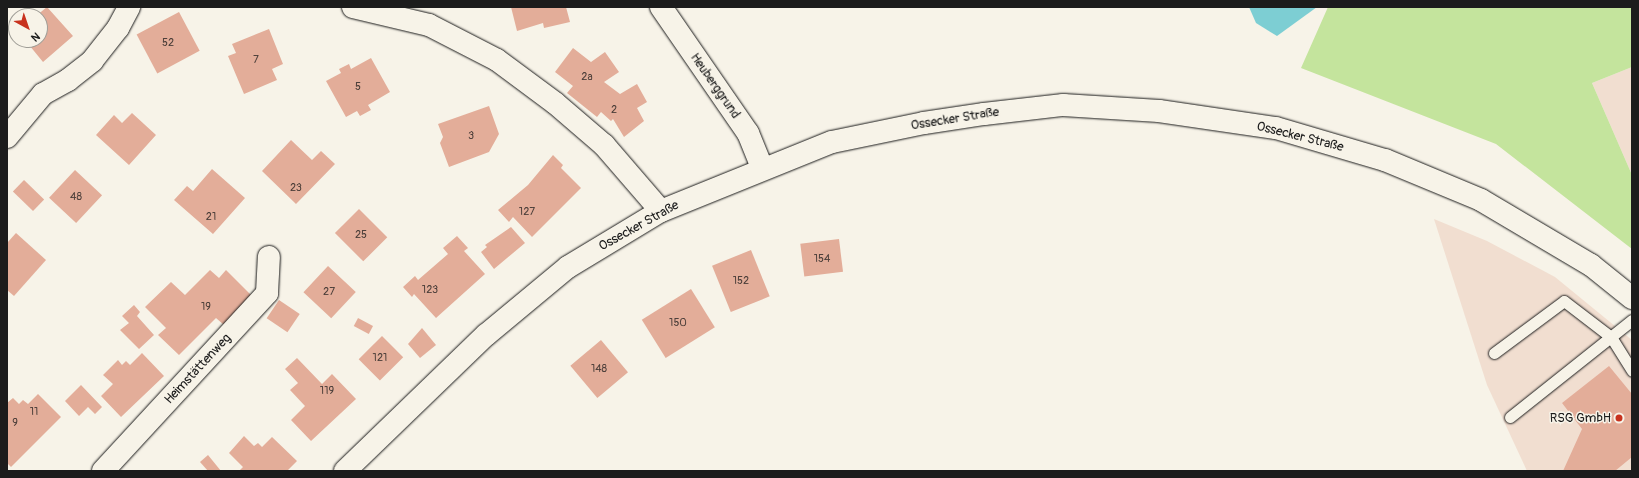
<!DOCTYPE html>
<html>
<head>
<meta charset="utf-8">
<style>
  body { margin:0 }
  #map { position:relative; width:1639px; height:478px; overflow:hidden; background:#f7f3e8; font-family:Pangolin,sans-serif }
  div>[style] { position:absolute }
  .built>* { inset:0; background:#f1ded0 }
  .green>* { inset:0; background:#c4e49d }
  .water>* { inset:0; background:#7dced3 }
  .building>* { inset:0; background:#e3ad99; transform-origin:0 0 }
  .roads { filter:drop-shadow(0 0 1px #1c1c1c) drop-shadow(0 0 1px #1c1c1c) }
  .service>* { height:11px; margin:-5.5px; padding:0 5.5px; transform-origin:5.5px; border-radius:5.5px; background:#f7f3e8 }
  .minor>* { height:22px; margin:-11px; padding:0 11px; transform-origin:11px; border-radius:11px; background:#f7f3e8 }
  .tertiary>* { height:22px; margin:-11px; padding:0 11px; transform-origin:11px; border-radius:11px; background:#f7f3e8 }
  .dots>* { width:11px; height:11px; translate:-50% -50%; box-sizing:border-box; border:2px solid #f7f3e8; border-radius:50% }
  span { translate:-50% -50%; white-space:nowrap; text-align:center; line-height:1.15; -webkit-text-stroke:3px #f7f3e8; paint-order:stroke }
  .number-label { font-size:11px; color:#4e403b }
  .number-label span { -webkit-text-stroke-width:0 }
  .street-label { font-size:13px; color:#1c1c1c }
  .poi-label { font-size:13px; color:#1c1c1c }
  .right { translate:-100% -50%; text-align:right }
  .frame { position:absolute; inset:0; border:8px solid #1c1c1c; pointer-events:none }
  .north { position:absolute; left:8px; top:8px; width:40px; height:40px; box-sizing:border-box; background:#f7f3e8; border:1px solid #9f9d96; border-radius:50%; rotate:140deg; font-size:11px; font-weight:700; line-height:16px; text-align:center; color:#1c1c1c }
  .north::after { content:''; display:block; margin:auto; width:14px; height:18px; background:#c8321e; clip-path:polygon(50% 0,100% 100%,50% 72%,0 100%) }
</style>
</head>
<body>
<div id="map">
  <div class="built">
    <div style="clip-path:polygon(1632px 67px,1632px 175px,1592px 83px)"></div>
    <div style="clip-path:polygon(1434px 219px,1487px 241px,1555px 277px,1632px 340px,1632px 471px,1527px 471px,1487px 385px)"></div>
  </div>
  <div class="green">
    <div style="clip-path:polygon(1328px 7px,1632px 7px,1632px 67px,1592px 83px,1632px 175px,1632px 249px,1496px 144px,1301px 68px)"></div>
  </div>
  <div class="water">
    <div style="clip-path:polygon(1249px 7px,1317px 7px,1277px 36px,1256px 23px)"></div>
  </div>
  <div class="building">
    <div style="clip-path:polygon(47px 7px,73px 36px,43px 62px,25px 40px,40px 40px,40px 16px,36px 16px)"></div>
    <div style="clip-path:polygon(511px 7px,566px 7px,570px 22px,544px 28px,543px 23px,517px 31px)"></div>
    <div style="left:179px;top:12px;width:44px;height:48px;rotate:62deg"></div>
    <div style="clip-path:polygon(269px 29px,283px 64px,272px 69px,277px 80px,244px 94px,228px 56px,236px 53px,232px 44px)"></div>
    <div style="clip-path:polygon(573px 48px,591px 62px,605px 52px,619px 72px,604px 82px,620px 94px,637px 84px,647px 102px,637px 108px,644px 121px,624px 137px,613px 119px,611px 121px,601px 112px,597px 117px,567px 93px,573px 86px,555px 72px)"></div>
    <div style="clip-path:polygon(371px 58px,390px 92px,368px 105px,371px 110px,360px 116px,357px 111px,346px 117px,326px 81px,341px 73px,339px 69px,349px 64px,351px 69px)"></div>
    <div style="clip-path:polygon(489px 106px,499px 134px,489px 152px,449px 167px,440px 143px,443px 137px,438px 124px)"></div>
    <div style="clip-path:polygon(132px 113px,156px 135px,129px 165px,96px 135px,114px 115px,122px 123px)"></div>
    <div style="clip-path:polygon(291px 140px,312px 160px,321px 151px,335px 164px,296px 204px,262px 171px)"></div>
    <div style="clip-path:polygon(553px 155px,563px 165px,561px 168px,581px 188px,532px 237px,513px 217px,509px 222px,498px 210px,528px 185px)"></div>
    <div style="clip-path:polygon(212px 169px,245px 198px,213px 234px,174px 200px,187px 186px,193px 191px)"></div>
    <div style="left:75px;top:170px;width:37px;height:38px;rotate:43deg"></div>
    <div style="left:24px;top:180px;width:28px;height:16px;rotate:44deg"></div>
    <div style="left:359px;top:209px;width:40px;height:34px;rotate:45deg"></div>
    <div style="clip-path:polygon(511px 227px,525px 243px,494px 269px,481px 252px,487px 247px,485px 245px)"></div>
    <div style="clip-path:polygon(16px 233px,46px 260px,14px 296px,7px 290px,7px 243px)"></div>
    <div style="clip-path:polygon(457px 236px,468px 248px,464px 251px,485px 274px,436px 318px,414px 294px,412px 297px,403px 287px,415px 276px,418px 280px,448px 254px,443px 248px)"></div>
    <div style="left:839px;top:239px;width:33px;height:39px;rotate:83deg"></div>
    <div style="left:751px;top:250px;width:50px;height:42px;rotate:68deg"></div>
    <div style="left:328px;top:266px;width:38px;height:36px;rotate:43deg"></div>
    <div style="clip-path:polygon(210px 270px,219px 278px,226px 270px,252px 296px,224px 325px,216px 318px,179px 355px,158px 335px,166px 328px,145px 307px,171px 282px,185px 295px)"></div>
    <div style="left:691px;top:289px;width:45px;height:58px;rotate:58deg"></div>
    <div style="left:279px;top:300px;width:25px;height:22px;rotate:34deg"></div>
    <div style="clip-path:polygon(134px 305px,140px 312px,137px 316px,154px 335px,139px 349px,120px 330px,129px 323px,122px 316px)"></div>
    <div style="left:358px;top:318px;width:17px;height:9px;rotate:28deg"></div>
    <div style="clip-path:polygon(422px 328px,436px 345px,420px 358px,408px 344px)"></div>
    <div style="left:382px;top:336px;width:30px;height:33px;rotate:45deg"></div>
    <div style="left:601px;top:340px;width:42px;height:40px;rotate:50deg"></div>
    <div style="clip-path:polygon(142px 353px,164px 376px,121px 417px,101px 396px,113px 384px,103px 375px,118px 360px,122px 365px,126px 361px,130px 365px)"></div>
    <div style="clip-path:polygon(297px 358px,322px 384px,332px 374px,356px 399px,311px 441px,291px 420px,305px 406px,290px 390px,298px 383px,285px 369px)"></div>
    <div style="clip-path:polygon(1609px 366px,1632px 394px,1632px 457px,1615px 471px,1563px 471px,1582px 429px,1562px 403px)"></div>
    <div style="clip-path:polygon(81px 385px,102px 407px,95px 414px,88px 407px,79px 416px,65px 401px)"></div>
    <div style="clip-path:polygon(38px 394px,61px 417px,11px 467px,7px 463px,7px 403px,13px 398px,19px 404px,23px 400px,28px 404px)"></div>
    <div style="clip-path:polygon(244px 436px,254px 446px,258px 443px,262px 447px,272px 437px,297px 461px,287px 471px,239px 471px,243px 467px,229px 453px)"></div>
    <div style="clip-path:polygon(208px 455px,221px 471px,208px 471px,200px 462px)"></div>
  </div>
  <div class="roads">
    <div class="service">
      <div style="left:1494px;top:353px;width:87px;rotate:-36.6deg"></div>
      <div style="left:1564px;top:301px;width:59px;rotate:37.5deg"></div>
      <div style="left:1611px;top:337px;width:40px;rotate:58deg"></div>
      <div style="left:1510px;top:417px;width:156px;rotate:-38.5deg"></div>
    </div>
    <div class="minor">
      <div style="left:353px;top:7px;width:78px;rotate:13.3deg"></div>
      <div style="left:429px;top:25px;width:76px;rotate:27.2deg"></div>
      <div style="left:497px;top:60px;width:72px;rotate:36.6deg"></div>
      <div style="left:555px;top:103px;width:65px;rotate:40.6deg"></div>
      <div style="left:604px;top:145px;width:87px;rotate:49.2deg"></div>
      <div style="left:661px;top:7px;width:153px;rotate:55.4deg"></div>
      <div style="left:748px;top:133px;width:38px;rotate:68deg"></div>
      <div style="left:7px;top:137px;width:56px;rotate:-50.1deg"></div>
      <div style="left:43px;top:94px;width:29px;rotate:-29deg"></div>
      <div style="left:68px;top:80px;width:31px;rotate:-38deg"></div>
      <div style="left:92px;top:61px;width:42px;rotate:-51.8deg"></div>
      <div style="left:118px;top:28px;width:24px;rotate:-62deg"></div>
      <div style="left:103px;top:471px;width:242px;rotate:-47.3deg"></div>
      <div style="left:267px;top:293px;width:36px;rotate:-87deg"></div>
    </div>
    <div class="tertiary">
      <div style="left:345px;top:471px;width:196px;rotate:-44deg"></div>
      <div style="left:486px;top:335px;width:107px;rotate:-39.7deg"></div>
      <div style="left:568px;top:267px;width:109px;rotate:-31.1deg"></div>
      <div style="left:661px;top:211px;width:184px;rotate:-22deg"></div>
      <div style="left:832px;top:142px;width:94px;rotate:-11.7deg"></div>
      <div style="left:924px;top:123px;width:61px;rotate:-8.5deg"></div>
      <div style="left:984px;top:114px;width:80px;rotate:-6.5deg"></div>
      <div style="left:1063px;top:105px;width:96px;rotate:3.6deg"></div>
      <div style="left:1159px;top:111px;width:118px;rotate:8.3deg"></div>
      <div style="left:1276px;top:128px;width:114px;rotate:16.4deg"></div>
      <div style="left:1385px;top:160px;width:104px;rotate:22.6deg"></div>
      <div style="left:1481px;top:200px;width:128px;rotate:30.6deg"></div>
      <div style="left:1591px;top:265px;width:53px;rotate:38.8deg"></div>
    </div>
  </div>
  <div class="dots">
    <div style="left:1619px;top:418px;background:#c8321e"></div>
  </div>
  <div class="number-label">
    <span style="left:168px;top:43px">52</span>
    <span style="left:256px;top:60px">7</span>
    <span style="left:587px;top:77px">2a</span>
    <span style="left:358px;top:87px">5</span>
    <span style="left:614px;top:110px">2</span>
    <span style="left:471px;top:136px">3</span>
    <span style="left:296px;top:188px">23</span>
    <span style="left:76px;top:197px">48</span>
    <span style="left:527px;top:212px">127</span>
    <span style="left:211px;top:217px">21</span>
    <span style="left:361px;top:235px">25</span>
    <span style="left:822px;top:259px">154</span>
    <span style="left:741px;top:281px">152</span>
    <span style="left:430px;top:290px">123</span>
    <span style="left:329px;top:292px">27</span>
    <span style="left:206px;top:307px">19</span>
    <span style="left:678px;top:323px">150</span>
    <span style="left:380px;top:358px">121</span>
    <span style="left:599px;top:369px">148</span>
    <span style="left:327px;top:391px">119</span>
    <span style="left:34px;top:412px">11</span>
    <span style="left:15px;top:423px">9</span>
  </div>
  <div class="street-label">
    <span style="left:715px;top:86px;rotate:55deg">Heuberggrund</span>
    <span style="left:955px;top:119px;rotate:-9deg">Ossecker Straße</span>
    <span style="left:1300px;top:137px;rotate:14deg">Ossecker Straße</span>
    <span style="left:639px;top:226px;rotate:-29deg">Ossecker Straße</span>
    <span style="left:198px;top:369px;rotate:-47deg">Heimstättenweg</span>
  </div>
  <div class="poi-label">
    <span class="right" style="left:1611px;top:418px">RSG GmbH</span>
  </div>
  <div class="frame"></div>
  <div class="north">N</div>
</div>
</body>
</html>
